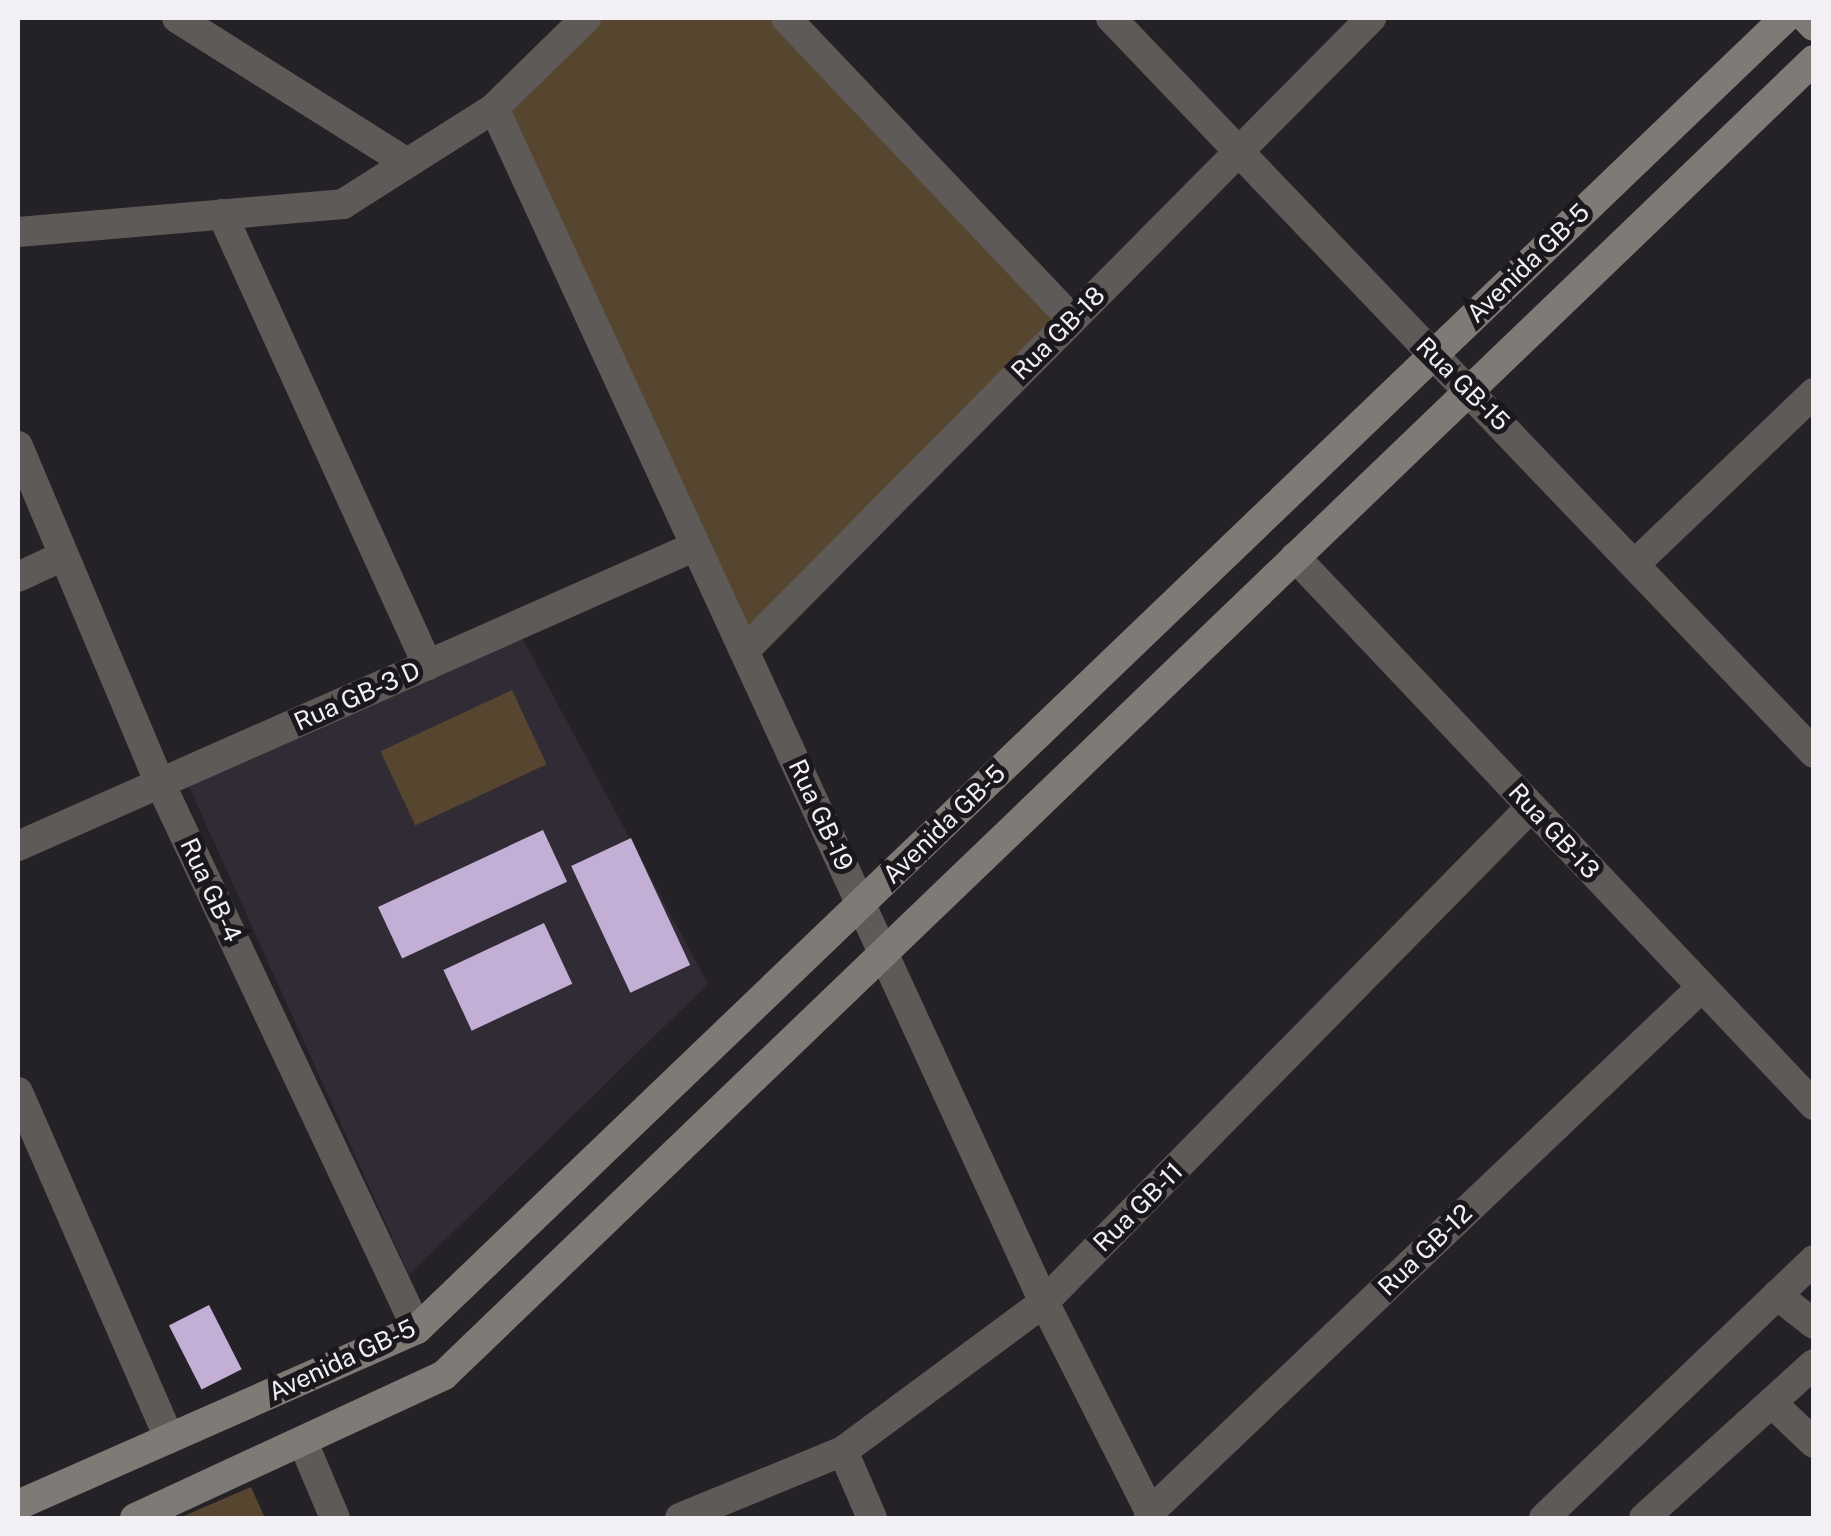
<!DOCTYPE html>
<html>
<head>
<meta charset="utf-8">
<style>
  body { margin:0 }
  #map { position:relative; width:1831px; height:1536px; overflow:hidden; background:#242127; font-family:"Public Sans",sans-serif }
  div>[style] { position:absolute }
  .built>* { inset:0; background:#312b36 }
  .green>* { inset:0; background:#57462f; transform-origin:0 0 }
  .building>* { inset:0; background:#c3afd5; transform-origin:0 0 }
  .street>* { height:30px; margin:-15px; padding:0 15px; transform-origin:15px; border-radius:15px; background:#5d5a58 }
  .secondary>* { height:30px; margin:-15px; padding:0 15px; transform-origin:15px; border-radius:15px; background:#7e7a76 }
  span { translate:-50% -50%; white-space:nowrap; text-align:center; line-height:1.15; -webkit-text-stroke:10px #1a171d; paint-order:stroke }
  .street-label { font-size:25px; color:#f2f0f4 }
  .frame { position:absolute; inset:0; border:20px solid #f2f0f4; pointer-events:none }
</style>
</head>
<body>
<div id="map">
  <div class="built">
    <div style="clip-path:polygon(520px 634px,708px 984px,409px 1275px,186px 780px)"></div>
  </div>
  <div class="green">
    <div style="clip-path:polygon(586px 18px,786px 18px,1072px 319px,745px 650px,494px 108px)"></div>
    <div style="left:512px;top:690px;width:82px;height:145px;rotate:65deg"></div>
    <div style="clip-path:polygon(251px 1487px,265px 1518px,179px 1518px)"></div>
  </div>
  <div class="building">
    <div style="left:543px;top:830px;width:57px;height:182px;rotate:65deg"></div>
    <div style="left:631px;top:838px;width:140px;height:66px;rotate:65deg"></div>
    <div style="left:544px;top:923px;width:67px;height:111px;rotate:65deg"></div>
    <div style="left:209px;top:1305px;width:72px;height:45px;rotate:63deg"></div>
  </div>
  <div class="street">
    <div style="left:177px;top:18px;width:272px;rotate:32.2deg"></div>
    <div style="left:786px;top:18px;width:415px;rotate:46.5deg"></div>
    <div style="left:1111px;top:18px;width:1017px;rotate:46.27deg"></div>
    <div style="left:494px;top:108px;width:1315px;rotate:65.27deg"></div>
    <div style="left:1044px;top:1302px;width:242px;rotate:63.2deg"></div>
    <div style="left:222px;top:214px;width:496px;rotate:65.5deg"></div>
    <div style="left:18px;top:232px;width:326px;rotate:-4.9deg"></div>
    <div style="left:343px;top:204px;width:179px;rotate:-32.4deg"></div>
    <div style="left:494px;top:108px;width:129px;rotate:-44.4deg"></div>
    <div style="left:18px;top:446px;width:366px;rotate:67.2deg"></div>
    <div style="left:160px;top:783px;width:603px;rotate:64.79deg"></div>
    <div style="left:1295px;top:557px;width:755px;rotate:46.56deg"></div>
    <div style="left:1635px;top:564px;width:248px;rotate:-43.7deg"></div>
    <div style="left:18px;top:577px;width:50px;rotate:-25deg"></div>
    <div style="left:745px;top:650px;width:890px;rotate:-45.27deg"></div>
    <div style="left:18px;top:846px;width:741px;rotate:-23.87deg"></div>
    <div style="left:18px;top:1092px;width:378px;rotate:66.4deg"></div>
    <div style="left:1777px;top:1295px;width:47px;rotate:38.1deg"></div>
    <div style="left:1772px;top:1403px;width:58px;rotate:43.6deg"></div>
    <div style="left:303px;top:1442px;width:82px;rotate:67.2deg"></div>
    <div style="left:843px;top:1451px;width:73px;rotate:66.6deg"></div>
    <div style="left:1149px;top:1513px;width:763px;rotate:-43.57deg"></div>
    <div style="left:680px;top:1518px;width:176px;rotate:-22.3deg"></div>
    <div style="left:843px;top:1451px;width:250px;rotate:-36.5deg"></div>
    <div style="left:1044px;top:1302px;width:694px;rotate:-45.47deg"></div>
    <div style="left:1544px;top:1518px;width:373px;rotate:-43.7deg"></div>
    <div style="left:1644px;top:1518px;width:229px;rotate:-42.2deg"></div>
  </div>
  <div class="secondary">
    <div style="left:1806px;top:18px;width:11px;rotate:45deg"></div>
    <div style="left:18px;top:1505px;width:436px;rotate:-23.8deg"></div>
    <div style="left:417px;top:1329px;width:1895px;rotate:-43.78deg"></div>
    <div style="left:135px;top:1518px;width:340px;rotate:-24.8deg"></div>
    <div style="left:444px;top:1375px;width:1899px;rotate:-43.83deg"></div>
  </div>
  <div class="street-label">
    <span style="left:1528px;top:263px;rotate:-44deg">Avenida GB-5</span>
    <span style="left:1058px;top:333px;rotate:-45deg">Rua GB-18</span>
    <span style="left:1463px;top:384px;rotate:45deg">Rua GB-15</span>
    <span style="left:357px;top:696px;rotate:-24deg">Rua GB-3 D</span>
    <span style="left:821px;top:815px;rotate:65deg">Rua GB-19</span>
    <span style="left:944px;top:824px;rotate:-44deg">Avenida GB-5</span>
    <span style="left:1554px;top:831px;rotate:47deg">Rua GB-13</span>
    <span style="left:211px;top:890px;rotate:65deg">Rua GB-4</span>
    <span style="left:1138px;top:1207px;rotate:-45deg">Rua GB-11</span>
    <span style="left:1425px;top:1250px;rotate:-44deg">Rua GB-12</span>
    <span style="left:342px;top:1360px;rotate:-25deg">Avenida GB-5</span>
  </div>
  <div class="frame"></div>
</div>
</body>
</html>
